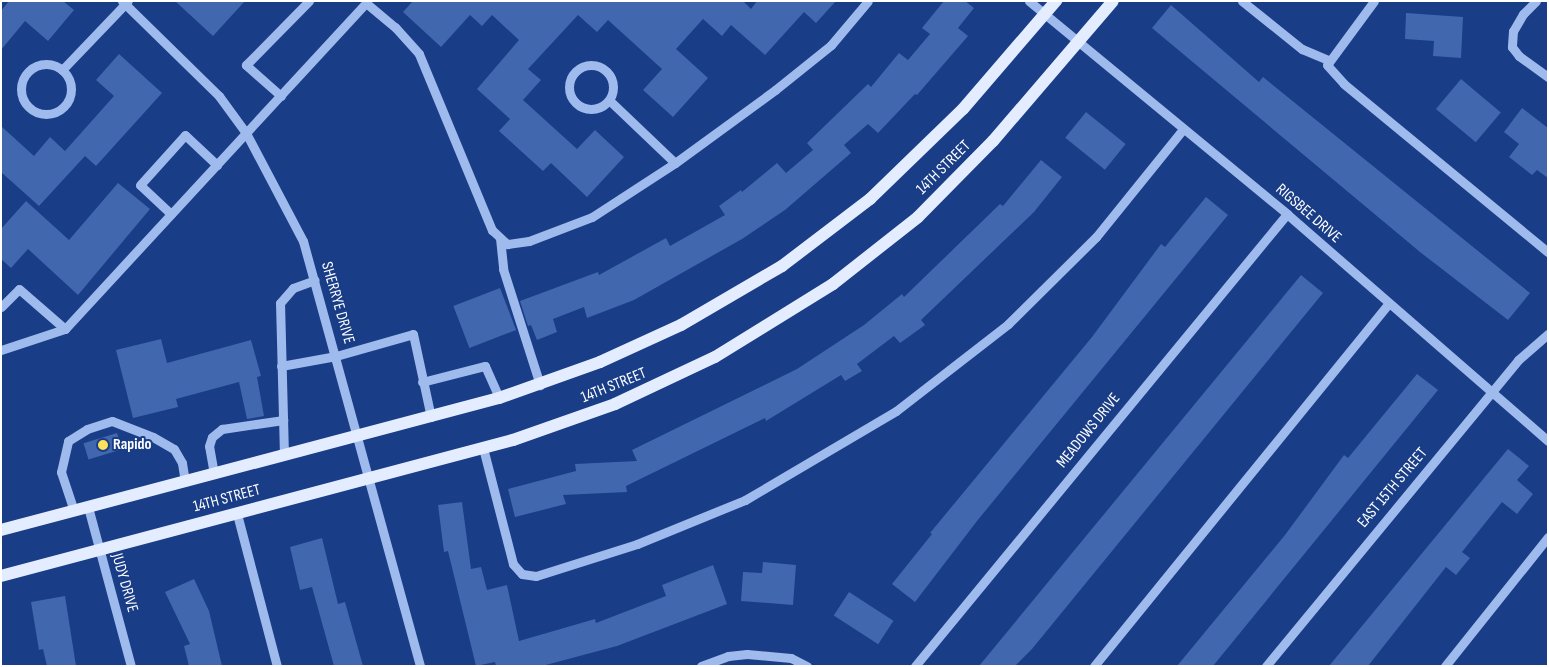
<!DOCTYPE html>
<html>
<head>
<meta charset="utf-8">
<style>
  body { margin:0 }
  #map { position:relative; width:1549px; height:667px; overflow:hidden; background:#193d86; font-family:"Sofia Sans Condensed",sans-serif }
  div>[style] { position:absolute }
  .building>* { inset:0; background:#4167af; transform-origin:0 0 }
  .minor>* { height:9px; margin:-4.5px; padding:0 4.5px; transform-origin:4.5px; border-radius:4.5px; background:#9fbaec }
  .minor>.ring { margin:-4.5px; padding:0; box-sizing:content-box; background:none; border:9px solid #9fbaec; border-radius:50% }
  .major>* { height:12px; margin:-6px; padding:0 6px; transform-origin:6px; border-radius:6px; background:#e4ecff }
  .dots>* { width:14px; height:14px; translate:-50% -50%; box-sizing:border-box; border:2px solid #193d86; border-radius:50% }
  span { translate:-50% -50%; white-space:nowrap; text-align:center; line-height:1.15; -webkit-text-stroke:4px #193d86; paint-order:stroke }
  .street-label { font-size:16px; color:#fff }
  .poi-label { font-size:16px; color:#fff; font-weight:700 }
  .left { translate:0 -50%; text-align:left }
  .frame { position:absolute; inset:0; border:2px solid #fff; pointer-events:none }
</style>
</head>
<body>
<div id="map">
  <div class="building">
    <div style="clip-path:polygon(9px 1px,63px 1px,74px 10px,48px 41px,25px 21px,1px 50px,1px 11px)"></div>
    <div style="clip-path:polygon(175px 1px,245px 1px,213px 36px)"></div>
    <div style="clip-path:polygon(413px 1px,743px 1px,751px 9px,757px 1px,836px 1px,816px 23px,804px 12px,765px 55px,731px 25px,722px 36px,703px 19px,676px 49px,708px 78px,673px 117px,643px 90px,662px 69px,608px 20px,597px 32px,578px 15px,528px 69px,541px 80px,523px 100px,577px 149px,595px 130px,624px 157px,587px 197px,551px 163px,543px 171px,499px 131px,510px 119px,477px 89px,519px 40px,492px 15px,482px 26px,470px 15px,441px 47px,403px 12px)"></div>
    <div style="clip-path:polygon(944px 1px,965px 1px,974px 8px,958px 28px,968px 36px,917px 95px,915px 94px,878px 133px,868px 124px,844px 145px,851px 153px,785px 210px,742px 239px,634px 300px,587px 318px,584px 307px,553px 319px,557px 332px,537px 340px,531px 325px,528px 326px,520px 301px,598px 272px,599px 275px,666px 238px,670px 246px,725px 215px,719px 206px,741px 190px,742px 192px,777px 163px,786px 173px,813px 150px,807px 143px,868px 84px,871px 87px,899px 53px,908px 60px,930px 34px,922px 28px)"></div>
    <div style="clip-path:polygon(1171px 5px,1259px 82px,1263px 77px,1530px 293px,1508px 320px,1420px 252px,1152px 28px)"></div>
    <div style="clip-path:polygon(1406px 13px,1463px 17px,1461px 58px,1433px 56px,1434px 41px,1405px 39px)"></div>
    <div style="clip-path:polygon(119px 54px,162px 93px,96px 166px,85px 156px,39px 206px,1px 172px,1px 126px,34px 156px,50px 137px,65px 151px,114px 96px,96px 80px)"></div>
    <div style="left:1461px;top:79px;width:52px;height:39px;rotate:40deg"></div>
    <div style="clip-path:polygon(1522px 108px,1548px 128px,1548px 178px,1537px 170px,1532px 175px,1509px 157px,1519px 144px,1504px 132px)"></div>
    <div style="left:1086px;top:112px;width:51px;height:33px;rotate:39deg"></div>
    <div style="clip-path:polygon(1041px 160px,1062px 177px,1034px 212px,921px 320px,925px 325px,900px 343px,894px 336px,857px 364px,862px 371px,845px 381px,841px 375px,766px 421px,765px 418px,626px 486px,627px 492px,563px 495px,566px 504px,515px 517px,508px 489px,576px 471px,575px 464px,637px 461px,632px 450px,797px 369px,864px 325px,902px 294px,904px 297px,1000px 204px,1003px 206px)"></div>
    <div style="clip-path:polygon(118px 183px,150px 209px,78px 295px,28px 249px,11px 268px,1px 259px,1px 229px,26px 201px,69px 240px)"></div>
    <div style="clip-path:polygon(1206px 197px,1228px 215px,977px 521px,915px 602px,892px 584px,932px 534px,930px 533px,1092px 337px,1161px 244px,1165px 247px)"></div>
    <div style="clip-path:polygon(1301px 275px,1323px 293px,1032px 649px,1015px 666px,979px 666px)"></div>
    <div style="left:500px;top:288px;width:45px;height:50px;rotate:69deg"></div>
    <div style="clip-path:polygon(161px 339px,167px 363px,251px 340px,261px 376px,257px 377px,264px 416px,247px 419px,239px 382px,176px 399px,178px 407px,133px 418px,116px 350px)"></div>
    <div style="clip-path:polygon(1417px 374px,1438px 390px,1213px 666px,1177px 666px,1285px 535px,1344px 455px,1348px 458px)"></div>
    <div style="left:117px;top:433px;width:17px;height:35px;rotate:73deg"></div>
    <div style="clip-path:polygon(1508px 449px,1529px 466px,1517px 480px,1533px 494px,1517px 514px,1502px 502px,1462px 552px,1470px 558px,1456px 575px,1446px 567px,1368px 666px,1329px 666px)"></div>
    <div style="clip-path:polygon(462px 502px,471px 569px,481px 567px,487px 590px,507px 585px,519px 641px,595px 619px,596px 623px,666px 596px,662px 585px,713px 565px,727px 604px,617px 646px,542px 666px,496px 666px,495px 662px,476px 666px,448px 551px,444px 552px,438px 505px)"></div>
    <div style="clip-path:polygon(322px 538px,338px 604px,345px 602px,363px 666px,334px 666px,312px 587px,300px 590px,290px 547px)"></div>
    <div style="clip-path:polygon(763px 562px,796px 565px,793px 605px,741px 601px,743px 572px,762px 573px)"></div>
    <div style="clip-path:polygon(194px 579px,209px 611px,222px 666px,189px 666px,184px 646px,190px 644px,165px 592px)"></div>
    <div style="left:849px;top:592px;width:53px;height:28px;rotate:33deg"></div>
    <div style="clip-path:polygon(65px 596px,76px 666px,47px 666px,43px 649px,39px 650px,31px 602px)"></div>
  </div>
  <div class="minor">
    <div style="left:122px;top:1px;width:136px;rotate:44.4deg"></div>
    <div style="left:219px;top:96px;width:46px;rotate:53.9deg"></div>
    <div style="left:246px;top:133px;width:122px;rotate:62.2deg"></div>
    <div style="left:303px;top:241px;width:441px;rotate:74.6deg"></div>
    <div style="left:1029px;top:1px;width:335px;rotate:39.5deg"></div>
    <div style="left:1287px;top:214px;width:346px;rotate:41deg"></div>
    <div style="left:1242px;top:1px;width:77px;rotate:38.7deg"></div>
    <div style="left:1302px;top:49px;width:30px;rotate:23deg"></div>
    <div style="left:1374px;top:1px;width:79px;rotate:126.3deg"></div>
    <div style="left:1327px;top:65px;width:25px;rotate:48deg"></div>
    <div style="left:1344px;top:84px;width:264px;rotate:39.5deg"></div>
    <div style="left:1536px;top:1px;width:18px;rotate:135deg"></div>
    <div style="left:1523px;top:14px;width:20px;rotate:120deg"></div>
    <div style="left:1513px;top:31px;width:16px;rotate:94deg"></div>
    <div style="left:1512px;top:47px;width:11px;rotate:52deg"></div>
    <div style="left:1519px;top:56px;width:36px;rotate:36deg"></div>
    <div class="ring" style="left:21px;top:64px;width:41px;height:41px"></div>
    <div class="ring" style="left:569px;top:65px;width:35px;height:35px"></div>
    <div style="left:62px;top:70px;width:95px;rotate:-46.3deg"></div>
    <div style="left:281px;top:96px;width:47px;rotate:-138.5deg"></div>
    <div style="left:246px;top:65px;width:90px;rotate:-45.5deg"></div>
    <div style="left:609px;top:100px;width:91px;rotate:43.7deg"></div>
    <div style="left:171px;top:214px;width:42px;rotate:-136.9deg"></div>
    <div style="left:140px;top:185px;width:67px;rotate:-48deg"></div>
    <div style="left:185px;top:135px;width:44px;rotate:43.2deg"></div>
    <div style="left:500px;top:238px;width:31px;rotate:84deg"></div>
    <div style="left:503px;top:269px;width:122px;rotate:72.3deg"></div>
    <div style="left:1px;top:307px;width:25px;rotate:-45deg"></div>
    <div style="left:19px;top:289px;width:61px;rotate:41deg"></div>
    <div style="left:1px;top:350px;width:67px;rotate:-18.2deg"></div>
    <div style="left:65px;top:329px;width:444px;rotate:-47.3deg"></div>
    <div style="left:366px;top:3px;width:38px;rotate:40deg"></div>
    <div style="left:395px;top:27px;width:36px;rotate:48deg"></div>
    <div style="left:419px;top:54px;width:191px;rotate:67.5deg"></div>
    <div style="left:492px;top:230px;width:21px;rotate:43deg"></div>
    <div style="left:507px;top:244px;width:22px;rotate:-8deg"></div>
    <div style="left:529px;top:241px;width:67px;rotate:-20.9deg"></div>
    <div style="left:592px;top:217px;width:99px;rotate:-33deg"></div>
    <div style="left:675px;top:163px;width:124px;rotate:-36.1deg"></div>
    <div style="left:775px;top:90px;width:72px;rotate:-38.8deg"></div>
    <div style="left:831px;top:45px;width:57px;rotate:-49.9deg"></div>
    <div style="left:281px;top:366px;width:56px;rotate:-10.3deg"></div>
    <div style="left:336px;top:356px;width:80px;rotate:-15.9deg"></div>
    <div style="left:413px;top:334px;width:85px;rotate:77.8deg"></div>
    <div style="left:422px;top:382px;width:65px;rotate:-14.3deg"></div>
    <div style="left:485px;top:366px;width:35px;rotate:66deg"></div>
    <div style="left:483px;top:448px;width:120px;rotate:75.5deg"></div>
    <div style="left:513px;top:564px;width:13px;rotate:48deg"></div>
    <div style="left:522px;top:574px;width:14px;rotate:8deg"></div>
    <div style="left:536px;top:576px;width:106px;rotate:-17.6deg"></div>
    <div style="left:637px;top:544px;width:117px;rotate:-22.2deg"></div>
    <div style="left:745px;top:500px;width:175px;rotate:-30.5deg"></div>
    <div style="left:896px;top:411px;width:142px;rotate:-37.8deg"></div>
    <div style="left:1008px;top:324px;width:124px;rotate:-44.7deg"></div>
    <div style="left:1096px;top:237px;width:139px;rotate:-51.1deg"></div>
    <div style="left:284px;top:455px;width:152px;rotate:-91.5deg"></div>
    <div style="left:280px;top:303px;width:20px;rotate:-49deg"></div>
    <div style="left:293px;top:288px;width:23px;rotate:-20deg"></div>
    <div style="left:214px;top:474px;width:28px;rotate:-100deg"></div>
    <div style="left:209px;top:446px;width:9px;rotate:-72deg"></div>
    <div style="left:212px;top:437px;width:13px;rotate:-39deg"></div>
    <div style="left:222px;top:429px;width:62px;rotate:-8.4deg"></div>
    <div style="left:88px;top:507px;width:165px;rotate:74.9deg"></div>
    <div style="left:74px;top:511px;width:41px;rotate:-108.4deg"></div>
    <div style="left:61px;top:472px;width:32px;rotate:-77deg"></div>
    <div style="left:68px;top:441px;width:22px;rotate:-32deg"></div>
    <div style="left:87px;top:429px;width:26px;rotate:-18deg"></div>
    <div style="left:112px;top:421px;width:44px;rotate:21.3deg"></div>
    <div style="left:153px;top:437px;width:24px;rotate:30deg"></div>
    <div style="left:174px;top:449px;width:16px;rotate:60deg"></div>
    <div style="left:182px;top:463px;width:19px;rotate:81deg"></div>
    <div style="left:237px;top:514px;width:157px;rotate:75.3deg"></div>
    <div style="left:701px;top:666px;width:29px;rotate:-20deg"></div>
    <div style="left:728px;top:656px;width:19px;rotate:-6deg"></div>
    <div style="left:747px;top:654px;width:44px;rotate:5.2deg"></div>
    <div style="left:791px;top:658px;width:18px;rotate:27deg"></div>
    <div style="left:915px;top:666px;width:585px;rotate:-50.55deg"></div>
    <div style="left:1094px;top:666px;width:466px;rotate:-50.9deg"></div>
    <div style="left:1266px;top:666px;width:396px;rotate:-50.5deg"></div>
    <div style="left:1518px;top:360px;width:40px;rotate:-41deg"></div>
    <div style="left:1445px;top:666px;width:165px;rotate:-51.4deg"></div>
  </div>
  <div class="major">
    <div style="left:1px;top:530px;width:515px;rotate:-14.85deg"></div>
    <div style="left:499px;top:398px;width:107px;rotate:-19.6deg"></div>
    <div style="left:600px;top:362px;width:89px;rotate:-24.6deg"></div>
    <div style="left:681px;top:325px;width:117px;rotate:-30.3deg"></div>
    <div style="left:782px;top:266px;width:111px;rotate:-37.3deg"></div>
    <div style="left:870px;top:199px;width:129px;rotate:-44.1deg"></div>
    <div style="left:963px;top:109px;width:143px;rotate:-49.3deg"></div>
    <div style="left:1px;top:576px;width:530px;rotate:-14.88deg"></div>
    <div style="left:513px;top:440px;width:108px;rotate:-19.4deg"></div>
    <div style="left:615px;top:404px;width:110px;rotate:-25.2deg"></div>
    <div style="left:715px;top:357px;width:139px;rotate:-31.7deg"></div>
    <div style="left:833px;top:284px;width:108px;rotate:-38.2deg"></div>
    <div style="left:918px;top:217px;width:107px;rotate:-45.4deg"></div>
    <div style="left:993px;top:141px;width:184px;rotate:-49.4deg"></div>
  </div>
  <div class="dots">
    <div style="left:103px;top:445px;background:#ffe15a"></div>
  </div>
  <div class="street-label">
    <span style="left:944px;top:168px;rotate:-45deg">14TH STREET</span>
    <span style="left:1308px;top:214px;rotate:41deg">RIGSBEE DRIVE</span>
    <span style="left:337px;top:303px;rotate:74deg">SHERRYE DRIVE</span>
    <span style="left:614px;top:386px;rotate:-22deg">14TH STREET</span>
    <span style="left:1089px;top:431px;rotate:-51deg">MEADOWS DRIVE</span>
    <span style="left:1393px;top:488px;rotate:-50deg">EAST 15TH STREET</span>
    <span style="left:227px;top:499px;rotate:-15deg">14TH STREET</span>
    <span style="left:124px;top:583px;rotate:74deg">JUDY DRIVE</span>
  </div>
  <div class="poi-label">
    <span class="left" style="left:113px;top:445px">Rapido</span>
  </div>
  <div class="frame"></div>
</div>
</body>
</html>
